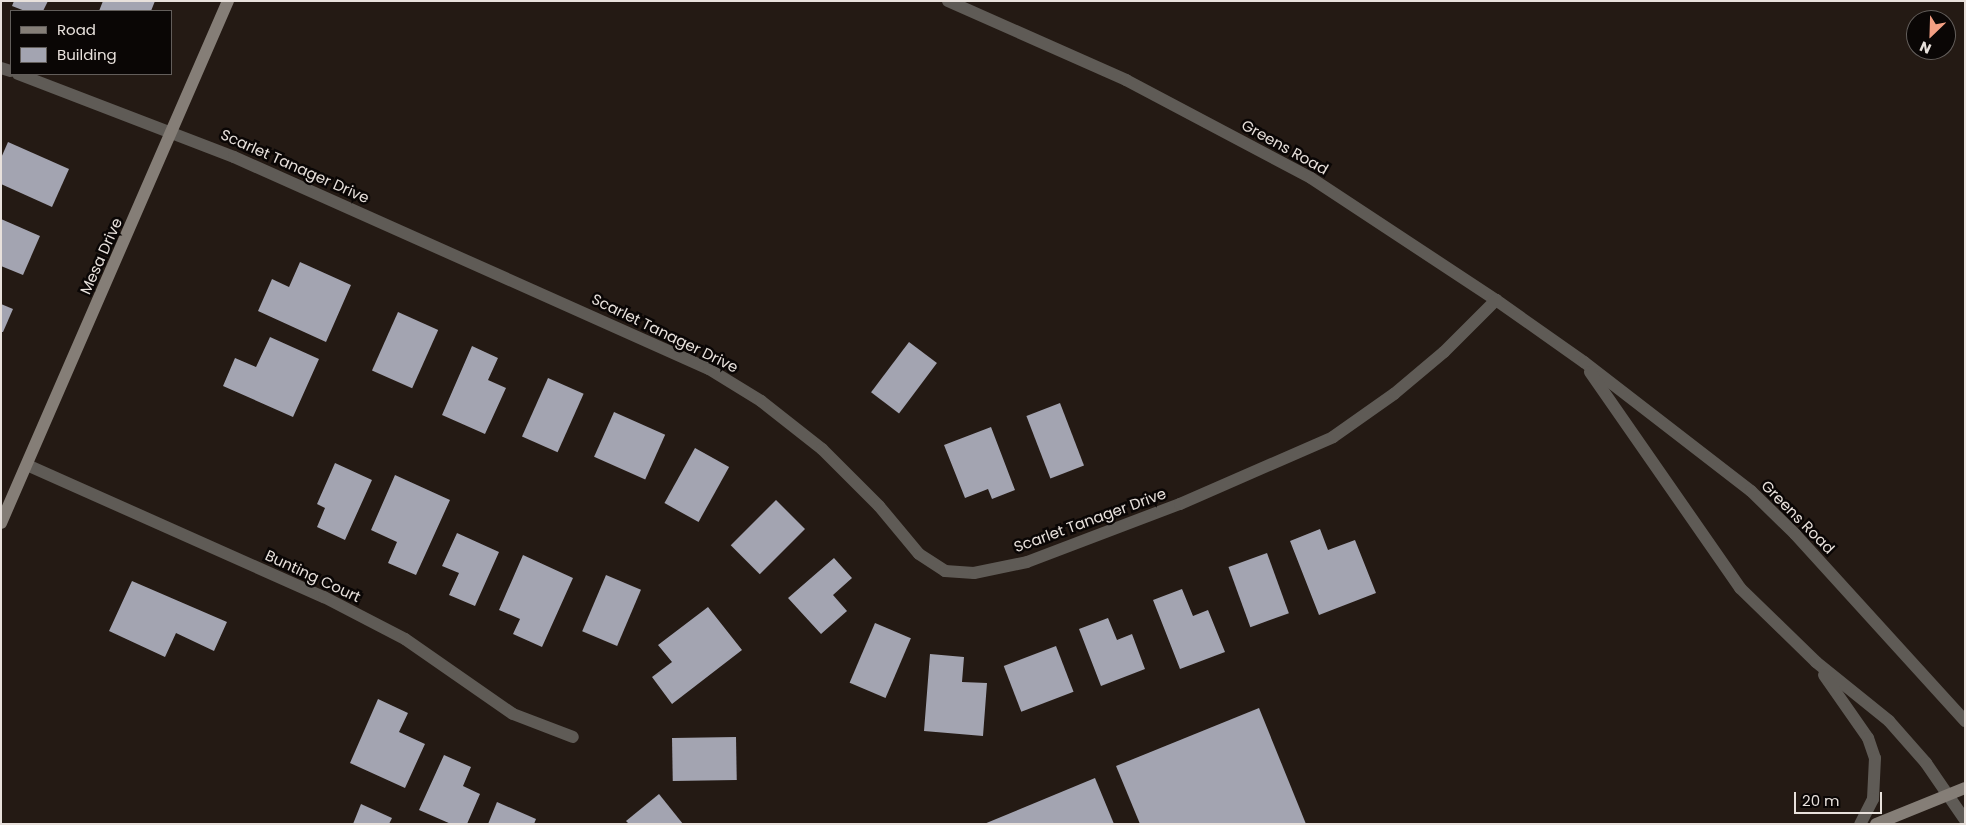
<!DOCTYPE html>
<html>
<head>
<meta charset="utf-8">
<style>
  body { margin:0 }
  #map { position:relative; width:1966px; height:825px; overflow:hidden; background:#241a14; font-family:Poppins,sans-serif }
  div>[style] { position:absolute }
  .building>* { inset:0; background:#a3a4b1; transform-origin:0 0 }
  .street>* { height:12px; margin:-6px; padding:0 6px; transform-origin:6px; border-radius:6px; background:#5f5b56 }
  .secondary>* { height:12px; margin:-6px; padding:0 6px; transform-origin:6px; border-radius:6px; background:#857e77 }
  span { translate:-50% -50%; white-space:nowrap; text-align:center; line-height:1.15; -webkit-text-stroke:5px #0a0605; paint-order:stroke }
  .street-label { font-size:15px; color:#e8e1dc }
  .frame { position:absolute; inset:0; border:2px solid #e8e1dc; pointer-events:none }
  .legend { position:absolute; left:10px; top:10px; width:162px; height:65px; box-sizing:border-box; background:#0a0605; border:1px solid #635e5b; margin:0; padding:6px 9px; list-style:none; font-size:15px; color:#e8e1dc }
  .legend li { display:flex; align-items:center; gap:10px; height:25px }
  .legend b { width:25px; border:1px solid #635e5b }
  .north { position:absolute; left:1906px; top:10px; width:50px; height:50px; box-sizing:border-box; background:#0a0605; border:1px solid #635e5b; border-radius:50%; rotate:204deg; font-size:14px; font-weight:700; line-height:20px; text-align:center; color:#e8e1dc }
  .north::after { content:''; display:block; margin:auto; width:18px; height:22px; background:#f39f83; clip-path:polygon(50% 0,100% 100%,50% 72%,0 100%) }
  .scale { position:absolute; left:1794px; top:792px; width:88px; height:22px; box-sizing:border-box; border:2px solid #e8e1dc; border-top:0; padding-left:6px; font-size:15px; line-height:18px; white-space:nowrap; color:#e8e1dc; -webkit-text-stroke:4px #0a0605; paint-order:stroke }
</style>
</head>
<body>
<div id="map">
  <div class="building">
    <div style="clip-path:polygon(14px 1px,48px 1px,43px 11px,25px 11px,12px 6px)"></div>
    <div style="clip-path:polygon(103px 1px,155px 1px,151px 11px,99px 11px)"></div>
    <div style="clip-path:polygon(8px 142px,69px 169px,52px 207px,1px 184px,1px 158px)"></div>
    <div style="clip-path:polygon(1px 219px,40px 236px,23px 275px,1px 266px)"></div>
    <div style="clip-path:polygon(300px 262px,351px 285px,326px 342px,258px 311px,272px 279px,289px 287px)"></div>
    <div style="clip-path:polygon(1px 304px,13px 309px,3px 332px,1px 332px)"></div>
    <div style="left:398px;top:312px;width:44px;height:64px;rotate:24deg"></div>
    <div style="clip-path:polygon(270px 337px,319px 359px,293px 417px,223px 386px,235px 358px,256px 367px)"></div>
    <div style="left:909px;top:342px;width:35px;height:63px;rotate:37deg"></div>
    <div style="clip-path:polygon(472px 346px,498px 358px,488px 380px,506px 388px,485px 434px,442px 415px)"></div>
    <div style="left:548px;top:378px;width:39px;height:64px;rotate:24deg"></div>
    <div style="left:1060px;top:403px;width:67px;height:36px;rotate:69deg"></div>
    <div style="left:614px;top:412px;width:56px;height:49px;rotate:24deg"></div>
    <div style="clip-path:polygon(991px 427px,1015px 490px,992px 499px,988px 489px,965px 498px,944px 445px)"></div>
    <div style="left:695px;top:448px;width:39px;height:63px;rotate:29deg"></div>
    <div style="clip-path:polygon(335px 463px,372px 480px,345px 540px,317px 527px,325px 508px,317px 504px)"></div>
    <div style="clip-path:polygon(395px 475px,450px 500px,416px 575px,388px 563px,397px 542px,371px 530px)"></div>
    <div style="left:776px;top:500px;width:41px;height:64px;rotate:45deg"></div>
    <div style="clip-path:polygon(1320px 529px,1328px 550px,1355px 540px,1376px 593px,1319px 615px,1290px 541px)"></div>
    <div style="clip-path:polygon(457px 533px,499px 552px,475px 606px,449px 595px,459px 573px,442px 566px)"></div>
    <div style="left:1267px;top:553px;width:64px;height:41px;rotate:70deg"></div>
    <div style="clip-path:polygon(523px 555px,573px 578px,542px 647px,513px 634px,520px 619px,499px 610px)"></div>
    <div style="clip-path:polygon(834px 558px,852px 578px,833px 595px,847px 611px,821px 634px,788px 598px)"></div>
    <div style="left:606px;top:575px;width:38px;height:61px;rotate:23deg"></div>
    <div style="clip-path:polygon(132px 581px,227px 622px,214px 651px,176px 633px,165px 657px,109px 631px)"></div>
    <div style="clip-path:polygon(1182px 589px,1193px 616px,1208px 610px,1225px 652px,1180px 669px,1153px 600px)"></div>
    <div style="clip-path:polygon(708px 607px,742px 650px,672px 704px,652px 677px,672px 662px,658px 645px)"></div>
    <div style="clip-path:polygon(1108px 618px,1117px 640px,1132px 634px,1145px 669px,1101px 686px,1079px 629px)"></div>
    <div style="left:875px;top:623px;width:39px;height:65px;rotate:23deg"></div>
    <div style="left:1056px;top:646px;width:49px;height:56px;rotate:69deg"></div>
    <div style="clip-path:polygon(930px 654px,964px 657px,962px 682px,987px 683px,983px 736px,924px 731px)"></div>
    <div style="clip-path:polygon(378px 699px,408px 713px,399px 732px,425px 744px,405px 788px,350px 763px)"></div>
    <div style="clip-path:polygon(1259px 708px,1306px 824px,1140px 824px,1116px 766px)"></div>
    <div style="left:736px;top:737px;width:43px;height:64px;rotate:89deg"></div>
    <div style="clip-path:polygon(444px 755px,471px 767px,463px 786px,480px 794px,467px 824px,451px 824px,419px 810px)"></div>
    <div style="clip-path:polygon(1095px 778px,1114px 824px,984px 824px)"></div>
    <div style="clip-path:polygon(659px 794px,683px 824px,629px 824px,626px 821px)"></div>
    <div style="clip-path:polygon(497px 802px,536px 819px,534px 824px,488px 824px)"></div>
    <div style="clip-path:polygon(361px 804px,392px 818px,389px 824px,353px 824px)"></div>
  </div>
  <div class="street">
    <div style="left:948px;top:1px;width:195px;rotate:23.9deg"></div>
    <div style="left:1126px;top:80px;width:209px;rotate:27.9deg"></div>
    <div style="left:1311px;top:178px;width:222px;rotate:33.4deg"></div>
    <div style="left:1496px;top:300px;width:108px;rotate:35.2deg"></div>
    <div style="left:1584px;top:362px;width:211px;rotate:37.7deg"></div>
    <div style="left:1751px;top:491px;width:62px;rotate:44.3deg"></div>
    <div style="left:1795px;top:534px;width:253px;rotate:47.7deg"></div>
    <div style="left:1px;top:68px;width:10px;rotate:17deg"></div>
    <div style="left:18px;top:74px;width:231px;rotate:21deg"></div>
    <div style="left:234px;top:157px;width:520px;rotate:24.05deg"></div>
    <div style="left:709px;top:369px;width:61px;rotate:31.6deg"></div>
    <div style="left:761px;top:401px;width:78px;rotate:38.2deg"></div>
    <div style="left:822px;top:449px;width:81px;rotate:45deg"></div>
    <div style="left:879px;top:506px;width:62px;rotate:50.2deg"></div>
    <div style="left:919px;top:554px;width:31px;rotate:33deg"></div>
    <div style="left:945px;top:571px;width:29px;rotate:4deg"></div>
    <div style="left:974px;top:573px;width:54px;rotate:-11.7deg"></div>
    <div style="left:1027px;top:562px;width:164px;rotate:-20.8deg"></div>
    <div style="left:1180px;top:504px;width:167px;rotate:-23.6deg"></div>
    <div style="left:1333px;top:437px;width:75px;rotate:-35.2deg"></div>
    <div style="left:1394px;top:394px;width:65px;rotate:-40deg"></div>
    <div style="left:1444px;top:352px;width:74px;rotate:-45deg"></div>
    <div style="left:1590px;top:372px;width:263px;rotate:55.2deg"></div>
    <div style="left:1740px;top:588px;width:106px;rotate:44.2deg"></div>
    <div style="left:1816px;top:662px;width:94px;rotate:38.9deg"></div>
    <div style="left:1889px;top:721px;width:56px;rotate:48.6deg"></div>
    <div style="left:1926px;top:763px;width:69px;rotate:55.6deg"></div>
    <div style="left:27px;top:465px;width:325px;rotate:24deg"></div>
    <div style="left:324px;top:597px;width:91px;rotate:27.4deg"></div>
    <div style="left:405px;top:639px;width:131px;rotate:34.8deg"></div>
    <div style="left:513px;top:714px;width:64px;rotate:21deg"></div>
    <div style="left:1824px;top:675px;width:77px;rotate:55.1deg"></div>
    <div style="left:1868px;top:738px;width:21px;rotate:71deg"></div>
    <div style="left:1875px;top:758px;width:41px;rotate:92.8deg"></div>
    <div style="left:1873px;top:799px;width:28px;rotate:117deg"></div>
  </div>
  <div class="secondary">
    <div style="left:1px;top:523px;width:569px;rotate:-66.5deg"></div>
    <div style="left:1876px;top:824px;width:96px;rotate:-22deg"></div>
  </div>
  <div class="street-label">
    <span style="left:1285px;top:147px;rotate:29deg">Greens Road</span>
    <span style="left:295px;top:166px;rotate:24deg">Scarlet Tanager Drive</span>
    <span style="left:101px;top:256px;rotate:-66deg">Mesa Drive</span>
    <span style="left:665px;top:333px;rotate:26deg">Scarlet Tanager Drive</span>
    <span style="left:1798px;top:517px;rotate:45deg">Greens Road</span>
    <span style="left:1090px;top:520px;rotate:-20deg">Scarlet Tanager Drive</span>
    <span style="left:313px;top:576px;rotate:25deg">Bunting Court</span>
  </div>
  <div class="frame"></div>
  <ul class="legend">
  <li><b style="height:6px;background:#857e77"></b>Road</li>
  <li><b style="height:14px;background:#a3a4b1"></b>Building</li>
  </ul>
  <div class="north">N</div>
  <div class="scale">20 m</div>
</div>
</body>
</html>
